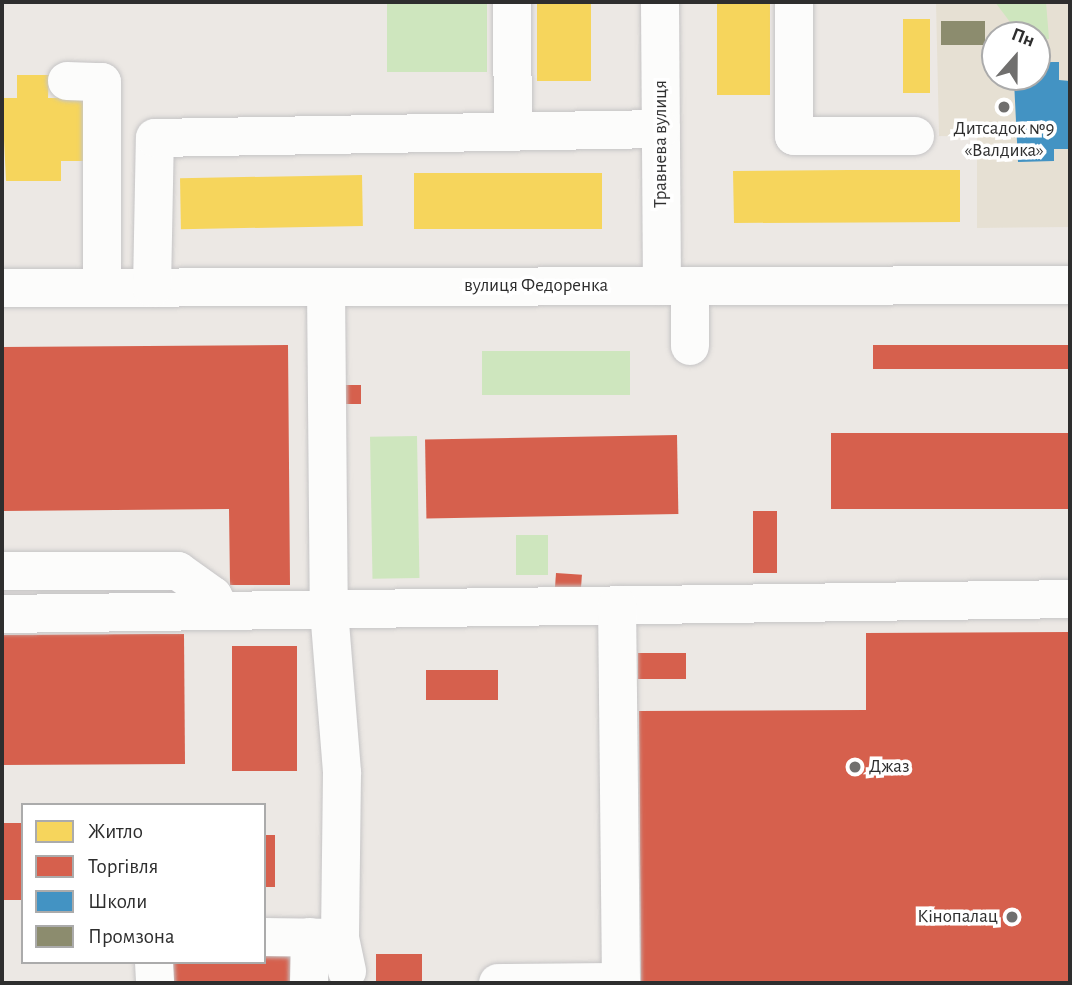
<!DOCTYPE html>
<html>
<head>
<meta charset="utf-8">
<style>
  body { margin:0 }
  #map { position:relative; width:1072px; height:985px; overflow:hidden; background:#ece8e4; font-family:"Alegreya Sans",sans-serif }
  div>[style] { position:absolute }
  .education>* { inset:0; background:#e6e0d3 }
  .green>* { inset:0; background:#cee6be; transform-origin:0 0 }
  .homes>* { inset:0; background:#f6d55c; transform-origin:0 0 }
  .shops>* { inset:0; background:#d6604d; transform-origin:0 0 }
  .schools>* { inset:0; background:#4393c3 }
  .industry>* { inset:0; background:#8c8c6e; transform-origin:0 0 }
  .roads { filter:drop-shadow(0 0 2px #c5c4c5) drop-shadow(0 0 2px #c5c4c5) }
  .minor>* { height:38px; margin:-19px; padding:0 19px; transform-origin:19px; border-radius:19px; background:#fcfcfb }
  .dots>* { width:19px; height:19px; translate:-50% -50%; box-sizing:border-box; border:4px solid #fff; border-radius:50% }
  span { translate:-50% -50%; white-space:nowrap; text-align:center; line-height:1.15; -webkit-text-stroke:7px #fff; paint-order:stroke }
  .poi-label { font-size:19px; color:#2e2e2e }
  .left { translate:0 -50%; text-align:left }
  .right { translate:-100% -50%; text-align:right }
  .street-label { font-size:19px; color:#2e2e2e }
  .frame { position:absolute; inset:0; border:4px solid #2e2e2e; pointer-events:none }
  .legend { position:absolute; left:21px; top:803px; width:245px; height:161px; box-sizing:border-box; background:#fff; border:2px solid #ababab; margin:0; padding:9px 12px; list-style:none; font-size:21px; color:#2e2e2e }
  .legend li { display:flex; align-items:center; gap:14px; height:35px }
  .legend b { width:35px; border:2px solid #ababab }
  .north { position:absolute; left:981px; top:21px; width:70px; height:70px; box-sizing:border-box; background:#fff; border:2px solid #ababab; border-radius:50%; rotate:21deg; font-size:19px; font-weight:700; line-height:28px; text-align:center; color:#2e2e2e }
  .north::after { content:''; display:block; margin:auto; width:24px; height:32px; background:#706f6e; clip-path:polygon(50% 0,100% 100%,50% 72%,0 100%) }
</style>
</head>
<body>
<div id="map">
  <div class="education">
    <div style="clip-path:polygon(evenodd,936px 2px,1070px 2px,1070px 227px,977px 228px,977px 137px,939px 136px,936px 2px,995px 35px,1037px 35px,1037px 77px,995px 77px,995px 35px)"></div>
  </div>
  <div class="green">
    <div style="left:387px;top:2px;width:100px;height:70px"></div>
    <div style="clip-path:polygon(995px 2px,1046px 2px,1049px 39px,1039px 40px,1037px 35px,1016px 30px)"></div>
    <div style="left:482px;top:351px;width:148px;height:44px"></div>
    <div style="left:417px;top:436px;width:142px;height:47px;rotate:89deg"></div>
    <div style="left:516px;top:535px;width:32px;height:40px"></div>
  </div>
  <div class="homes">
    <div style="left:537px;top:2px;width:54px;height:79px"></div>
    <div style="left:717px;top:2px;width:53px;height:93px"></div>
    <div style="left:903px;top:19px;width:27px;height:74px"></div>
    <div style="clip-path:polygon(17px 75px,49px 75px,48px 98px,90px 98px,91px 161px,61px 161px,61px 181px,6px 181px,2px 98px,17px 98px)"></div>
    <div style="clip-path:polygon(849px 170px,960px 170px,960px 222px,734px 223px,733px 171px)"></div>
    <div style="left:414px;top:173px;width:188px;height:56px"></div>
    <div style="left:362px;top:175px;width:51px;height:182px;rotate:89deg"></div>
  </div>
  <div class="shops">
    <div style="clip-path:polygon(288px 345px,290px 585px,230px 585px,229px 509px,2px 511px,2px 347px)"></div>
    <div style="left:1070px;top:345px;width:24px;height:197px;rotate:90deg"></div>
    <div style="left:340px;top:385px;width:21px;height:19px"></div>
    <div style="left:1070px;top:433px;width:76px;height:239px;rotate:90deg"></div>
    <div style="left:677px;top:435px;width:79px;height:252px;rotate:89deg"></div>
    <div style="left:753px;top:511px;width:24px;height:62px"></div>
    <div style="left:556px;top:573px;width:26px;height:14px;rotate:4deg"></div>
    <div style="clip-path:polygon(1070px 632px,1070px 983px,641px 983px,639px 711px,866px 710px,866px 633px)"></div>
    <div style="clip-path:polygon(156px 634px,184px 634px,185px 764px,2px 765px,2px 635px)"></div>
    <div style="left:232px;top:646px;width:65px;height:125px"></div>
    <div style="left:638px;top:653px;width:48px;height:26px"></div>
    <div style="left:426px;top:670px;width:72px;height:30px"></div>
    <div style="left:2px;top:823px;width:21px;height:77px"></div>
    <div style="left:264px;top:835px;width:11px;height:52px"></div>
    <div style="clip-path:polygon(264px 951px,294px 951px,295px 983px,169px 983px,169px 962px,264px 962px)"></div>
    <div style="left:376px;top:954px;width:46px;height:29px"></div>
  </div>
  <div class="schools">
    <div style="clip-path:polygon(1037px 62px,1059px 62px,1059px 80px,1070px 81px,1070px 149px,1054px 149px,1054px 161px,1018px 162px,1014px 81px,1037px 77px)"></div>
  </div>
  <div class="industry">
    <div style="left:941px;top:21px;width:44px;height:24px"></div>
  </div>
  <div class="roads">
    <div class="minor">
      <div style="left:512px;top:2px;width:130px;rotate:89.6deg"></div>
      <div style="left:660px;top:2px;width:284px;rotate:89.6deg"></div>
      <div style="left:794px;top:2px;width:134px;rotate:90deg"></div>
      <div style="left:794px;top:136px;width:121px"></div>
      <div style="left:67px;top:81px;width:35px;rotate:2deg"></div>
      <div style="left:102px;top:82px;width:206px;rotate:90deg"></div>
      <div style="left:326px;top:287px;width:323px;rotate:89.5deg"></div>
      <div style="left:329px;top:610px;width:164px;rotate:85.4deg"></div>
      <div style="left:342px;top:773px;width:165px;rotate:90.7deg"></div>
      <div style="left:340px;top:938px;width:34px;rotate:78deg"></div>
      <div style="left:2px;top:288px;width:1068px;rotate:-0.16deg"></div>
      <div style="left:152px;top:288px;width:150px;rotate:-88.9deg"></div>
      <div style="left:155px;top:138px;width:506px;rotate:-1.02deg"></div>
      <div style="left:690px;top:346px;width:60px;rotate:-90deg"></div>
      <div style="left:2px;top:571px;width:176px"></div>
      <div style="left:178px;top:571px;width:43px;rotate:35.5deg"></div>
      <div style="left:213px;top:596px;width:17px;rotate:62deg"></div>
      <div style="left:2px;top:614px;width:1068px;rotate:-0.8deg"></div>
      <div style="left:264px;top:937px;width:76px;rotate:0.8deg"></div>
      <div style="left:154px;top:962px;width:21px;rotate:87deg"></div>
      <div style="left:309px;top:983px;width:46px;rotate:-88.8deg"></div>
      <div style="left:498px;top:983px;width:123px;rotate:-0.5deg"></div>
      <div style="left:621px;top:982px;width:377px;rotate:-90.6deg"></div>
    </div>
  </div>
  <div class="dots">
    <div style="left:1004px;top:107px;background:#706f6e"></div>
    <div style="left:855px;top:767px;background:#706f6e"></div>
    <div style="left:1012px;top:917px;background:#706f6e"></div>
  </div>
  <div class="poi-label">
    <span style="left:1004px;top:140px">Дитсадок №9<br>«Валдика»</span>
    <span class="left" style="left:869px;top:767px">Джаз</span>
    <span class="right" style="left:998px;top:917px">Кінопалац</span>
  </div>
  <div class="street-label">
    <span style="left:661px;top:144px;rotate:-90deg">Травнева вулиця</span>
    <span style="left:536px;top:286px">вулиця Федоренка</span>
  </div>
  <div class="frame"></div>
  <ul class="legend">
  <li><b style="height:19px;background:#f6d55c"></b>Житло</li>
  <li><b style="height:19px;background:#d6604d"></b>Торгівля</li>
  <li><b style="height:19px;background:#4393c3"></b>Школи</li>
  <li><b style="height:19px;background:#8c8c6e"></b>Промзона</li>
  </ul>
  <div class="north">Пн</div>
</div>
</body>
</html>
